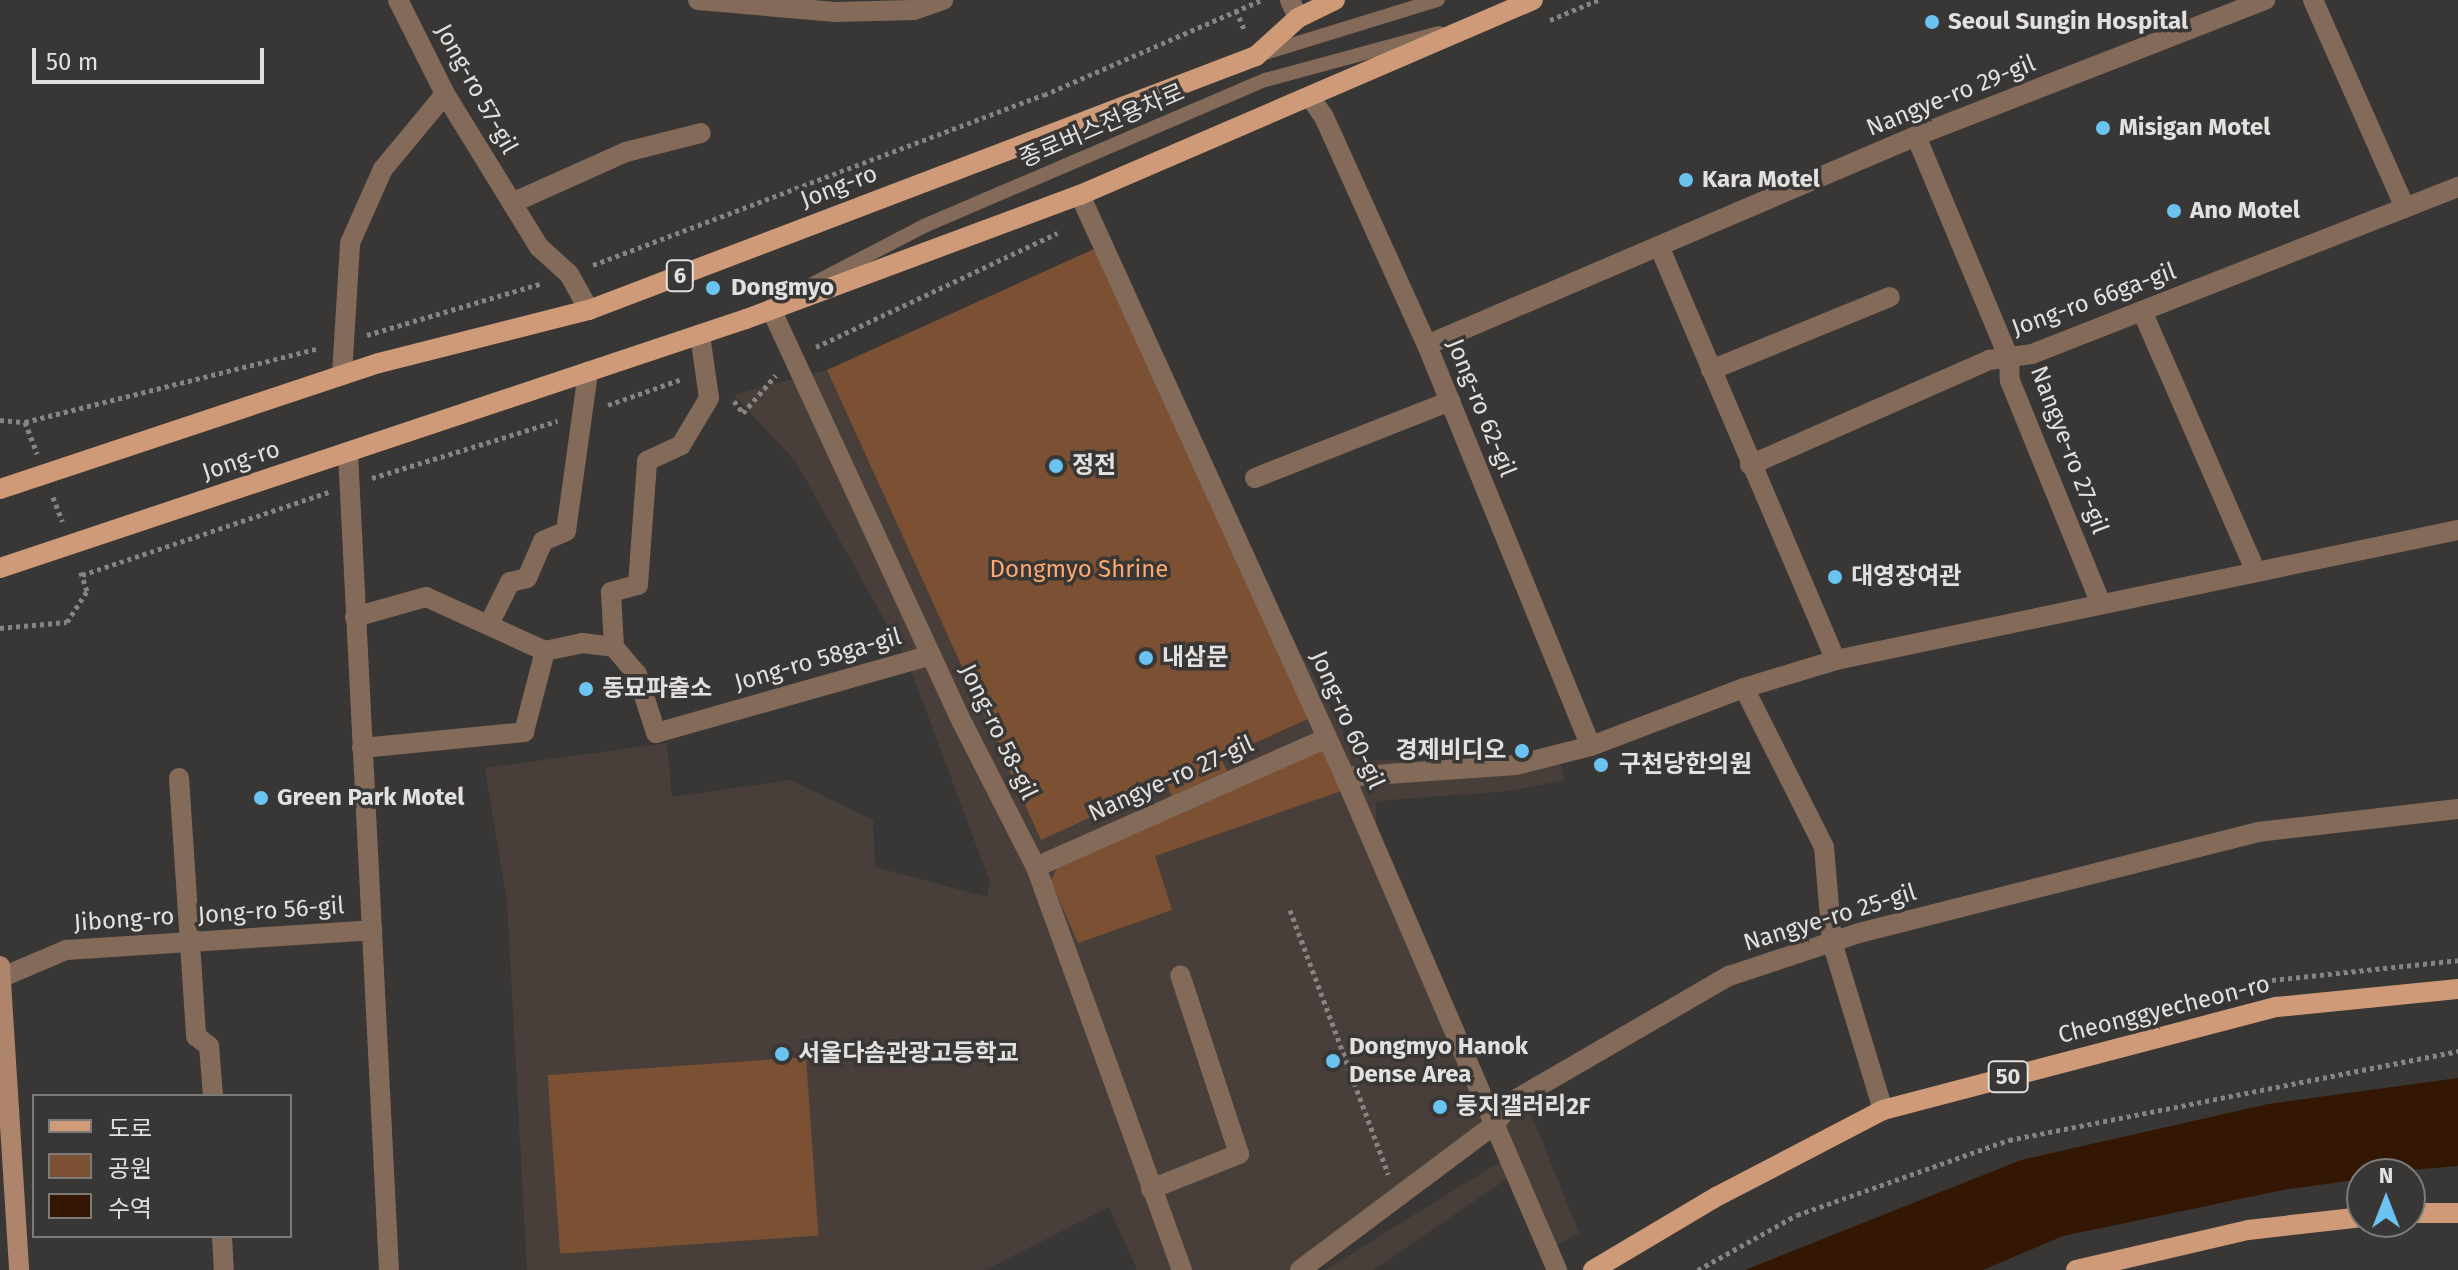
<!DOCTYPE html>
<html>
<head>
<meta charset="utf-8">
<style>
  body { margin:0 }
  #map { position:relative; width:2458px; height:1270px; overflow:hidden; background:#393735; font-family:"Fira Sans","Noto Sans KR",sans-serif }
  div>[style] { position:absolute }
  .built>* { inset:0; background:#483f3a }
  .green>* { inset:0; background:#7b5033; transform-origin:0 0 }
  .water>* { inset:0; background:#331702 }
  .path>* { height:5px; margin-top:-2.5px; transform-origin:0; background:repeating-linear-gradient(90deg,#878583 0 4px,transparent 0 8px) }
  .service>* { height:14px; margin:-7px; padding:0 7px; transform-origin:7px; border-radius:7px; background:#846a59 }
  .minor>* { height:20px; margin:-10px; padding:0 10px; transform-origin:10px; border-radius:10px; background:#846a59 }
  .secondary>* { height:20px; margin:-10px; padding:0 10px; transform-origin:10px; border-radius:10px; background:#ae856a }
  .primary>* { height:20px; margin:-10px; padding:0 10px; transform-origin:10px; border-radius:10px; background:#cf9a77 }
  .dots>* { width:22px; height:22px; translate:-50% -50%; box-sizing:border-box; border:4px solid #393735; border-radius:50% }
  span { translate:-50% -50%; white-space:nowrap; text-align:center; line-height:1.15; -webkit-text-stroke:7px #393735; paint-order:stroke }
  .shield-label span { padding:2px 6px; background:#393735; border:2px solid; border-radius:6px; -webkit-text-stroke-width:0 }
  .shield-label { font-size:22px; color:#e3e1e0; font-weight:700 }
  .poi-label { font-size:24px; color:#e3e1e0; font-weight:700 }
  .left { translate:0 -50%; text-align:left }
  .right { translate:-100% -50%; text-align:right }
  .street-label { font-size:24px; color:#e3e1e0 }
  .park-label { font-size:24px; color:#fda870 }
  .legend { position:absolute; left:32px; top:1094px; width:260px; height:144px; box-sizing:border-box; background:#393735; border:2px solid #7d7b79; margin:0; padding:10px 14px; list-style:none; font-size:24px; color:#e3e1e0 }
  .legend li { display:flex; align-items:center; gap:16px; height:40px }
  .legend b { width:40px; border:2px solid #7d7b79 }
  .north { position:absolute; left:2346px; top:1158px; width:80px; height:80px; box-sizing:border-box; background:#393735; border:2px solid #7d7b79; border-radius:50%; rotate:0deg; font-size:22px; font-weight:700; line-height:32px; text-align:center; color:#e3e1e0 }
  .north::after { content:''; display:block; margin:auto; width:28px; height:36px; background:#6bc3f2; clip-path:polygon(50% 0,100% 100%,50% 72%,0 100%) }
  .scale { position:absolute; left:32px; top:48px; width:232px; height:36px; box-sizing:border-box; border:4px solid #e3e1e0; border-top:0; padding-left:10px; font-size:24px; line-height:28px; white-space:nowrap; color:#e3e1e0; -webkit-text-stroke:6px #393735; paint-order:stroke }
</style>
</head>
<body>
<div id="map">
  <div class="built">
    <div style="clip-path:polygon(827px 370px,1042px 839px,1166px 783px,1173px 796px,1226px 771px,1221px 758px,1307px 719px,1282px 664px,1302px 654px,1359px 760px,1487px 761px,1558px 748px,1564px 780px,1511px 791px,1376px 801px,1376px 840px,1481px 1093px,1502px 1100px,1522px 1091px,1579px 1233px,1553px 1247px,1495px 1118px,1290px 1270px,1137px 1270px,1109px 1207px,985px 1270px,527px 1270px,507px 902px,485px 768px,667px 743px,672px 797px,790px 780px,873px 820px,875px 867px,987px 897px,990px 882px,908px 662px,796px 462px,734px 395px)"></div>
    <div style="clip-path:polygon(1506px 1158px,1514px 1174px,1373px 1270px,1325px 1270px)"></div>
  </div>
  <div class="green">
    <div style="clip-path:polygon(1094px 249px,1308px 719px,1221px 758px,1227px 771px,1172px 796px,1166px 783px,1041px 840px,827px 370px)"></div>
    <div style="clip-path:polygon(1325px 748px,1347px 789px,1155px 856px,1172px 910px,1078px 943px,1051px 881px,1058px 865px)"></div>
    <div style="left:806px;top:1057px;width:179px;height:259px;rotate:86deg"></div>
  </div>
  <div class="water">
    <div style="clip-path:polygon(2458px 1078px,2458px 1166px,2362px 1174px,2362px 1179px,2283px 1190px,2063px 1236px,1983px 1270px,1745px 1270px,2021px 1160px,2268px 1104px)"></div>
  </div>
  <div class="path">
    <div style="left:1236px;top:10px;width:23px;rotate:67deg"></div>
    <div style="left:1550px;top:20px;width:52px;rotate:-22.6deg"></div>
    <div style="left:593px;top:265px;width:482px;rotate:-20.7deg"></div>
    <div style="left:1044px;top:95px;width:237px;rotate:-23.6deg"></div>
    <div style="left:367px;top:335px;width:183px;rotate:-16.5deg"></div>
    <div style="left:816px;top:347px;width:267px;rotate:-25.3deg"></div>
    <div style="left:734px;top:401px;width:15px;rotate:53deg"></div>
    <div style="left:743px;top:413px;width:50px;rotate:-49deg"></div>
    <div style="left:608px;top:405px;width:78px;rotate:-19.4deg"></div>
    <div style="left:0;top:420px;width:25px;rotate:5deg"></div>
    <div style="left:25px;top:422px;width:34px;rotate:69deg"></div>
    <div style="left:25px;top:422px;width:303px;rotate:-14.1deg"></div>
    <div style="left:372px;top:478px;width:194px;rotate:-17.1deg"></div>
    <div style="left:53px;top:497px;width:26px;rotate:69deg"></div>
    <div style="left:82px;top:575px;width:260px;rotate:-18.6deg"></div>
    <div style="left:0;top:628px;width:67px;rotate:-5.1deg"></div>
    <div style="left:67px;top:622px;width:37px;rotate:-57deg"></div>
    <div style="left:87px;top:591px;width:20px;rotate:-108deg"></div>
    <div style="left:1290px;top:910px;width:282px;rotate:69.6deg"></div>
    <div style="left:2272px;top:980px;width:187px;rotate:-6.1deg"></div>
    <div style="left:1698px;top:1270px;width:113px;rotate:-29.1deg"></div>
    <div style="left:1797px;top:1215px;width:225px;rotate:-19.5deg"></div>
    <div style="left:2009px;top:1140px;width:458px;rotate:-11.2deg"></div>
  </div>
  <div class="service">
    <div style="left:1262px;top:54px;width:184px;rotate:-17.1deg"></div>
    <div style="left:803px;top:289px;width:136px;rotate:-27.5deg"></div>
    <div style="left:924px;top:226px;width:371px;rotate:-23.2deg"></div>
    <div style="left:1265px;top:80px;width:180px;rotate:-15.1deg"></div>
  </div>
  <div class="minor">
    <div style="left:398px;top:0;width:105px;rotate:63.4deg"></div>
    <div style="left:445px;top:94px;width:128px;rotate:58.4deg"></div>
    <div style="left:512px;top:203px;width:52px;rotate:58.5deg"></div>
    <div style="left:539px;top:247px;width:40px;rotate:42deg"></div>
    <div style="left:569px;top:274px;width:41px;rotate:60.9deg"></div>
    <div style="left:698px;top:0;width:138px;rotate:5deg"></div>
    <div style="left:835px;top:12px;width:79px;rotate:-1.5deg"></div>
    <div style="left:914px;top:10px;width:31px;rotate:-19deg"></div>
    <div style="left:1290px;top:0;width:20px;rotate:66deg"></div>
    <div style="left:2313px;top:0;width:227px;rotate:66.1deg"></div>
    <div style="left:1310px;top:97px;width:24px;rotate:55deg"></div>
    <div style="left:1324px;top:117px;width:250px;rotate:65.7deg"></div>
    <div style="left:1427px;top:345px;width:433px;rotate:67.8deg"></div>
    <div style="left:1916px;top:136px;width:241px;rotate:67.3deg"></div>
    <div style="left:2009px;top:358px;width:23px;rotate:88deg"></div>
    <div style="left:2010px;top:381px;width:241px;rotate:67.8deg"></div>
    <div style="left:1080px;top:195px;width:639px;rotate:65.52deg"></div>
    <div style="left:1345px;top:777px;width:537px;rotate:66.73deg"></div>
    <div style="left:512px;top:203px;width:125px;rotate:-24.1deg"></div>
    <div style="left:626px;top:152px;width:77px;rotate:-14.2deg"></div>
    <div style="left:1659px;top:246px;width:450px;rotate:66.9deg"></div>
    <div style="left:771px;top:309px;width:457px;rotate:65.2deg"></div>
    <div style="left:963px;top:724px;width:161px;rotate:63deg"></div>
    <div style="left:1036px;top:867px;width:429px;rotate:70.1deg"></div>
    <div style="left:2142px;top:311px;width:285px;rotate:66.4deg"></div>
    <div style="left:1427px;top:345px;width:532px;rotate:-23.14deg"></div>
    <div style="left:1916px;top:136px;width:375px;rotate:-21.3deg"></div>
    <div style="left:1711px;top:370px;width:193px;rotate:-22.2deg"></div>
    <div style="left:342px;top:375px;width:132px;rotate:-86.5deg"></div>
    <div style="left:350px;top:243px;width:81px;rotate:-66deg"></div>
    <div style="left:383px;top:169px;width:97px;rotate:-50.4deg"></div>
    <div style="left:348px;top:453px;width:818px;rotate:87.13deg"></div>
    <div style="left:1750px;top:465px;width:261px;rotate:-23.7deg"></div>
    <div style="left:1989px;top:360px;width:43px;rotate:-7.9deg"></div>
    <div style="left:2032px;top:354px;width:458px;rotate:-21.4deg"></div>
    <div style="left:1255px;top:478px;width:210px;rotate:-21.5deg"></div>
    <div style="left:355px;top:617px;width:74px;rotate:-15.7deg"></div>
    <div style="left:426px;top:597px;width:131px;rotate:24.4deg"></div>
    <div style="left:489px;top:624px;width:47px;rotate:-63.4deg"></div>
    <div style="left:510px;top:582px;width:17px;rotate:-13deg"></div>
    <div style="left:527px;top:578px;width:40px;rotate:-66.6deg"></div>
    <div style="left:543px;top:541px;width:25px;rotate:-23deg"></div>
    <div style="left:566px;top:531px;width:161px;rotate:-82.1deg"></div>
    <div style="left:614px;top:647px;width:55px;rotate:-93.1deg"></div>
    <div style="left:611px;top:592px;width:28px;rotate:-15deg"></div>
    <div style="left:638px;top:585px;width:124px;rotate:-85.8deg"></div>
    <div style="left:647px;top:461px;width:38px;rotate:-25deg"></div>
    <div style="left:681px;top:445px;width:55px;rotate:-59.2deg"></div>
    <div style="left:709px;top:398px;width:64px;rotate:-98.1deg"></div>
    <div style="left:1744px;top:688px;width:178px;rotate:63.3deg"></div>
    <div style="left:1824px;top:847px;width:95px;rotate:85.2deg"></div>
    <div style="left:1832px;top:942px;width:176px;rotate:73.1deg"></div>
    <div style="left:362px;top:748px;width:163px;rotate:-5.6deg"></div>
    <div style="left:524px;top:732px;width:84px;rotate:-75.5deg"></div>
    <div style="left:545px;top:651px;width:38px;rotate:-12deg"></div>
    <div style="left:582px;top:643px;width:32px;rotate:7deg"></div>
    <div style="left:614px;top:647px;width:35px;rotate:50deg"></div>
    <div style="left:637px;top:674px;width:62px;rotate:72.1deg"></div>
    <div style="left:656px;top:733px;width:286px;rotate:-15.8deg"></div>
    <div style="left:1345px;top:777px;width:171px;rotate:-4deg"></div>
    <div style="left:1516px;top:765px;width:77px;rotate:-14.2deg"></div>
    <div style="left:1591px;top:746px;width:164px;rotate:-20.8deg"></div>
    <div style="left:1744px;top:688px;width:96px;rotate:-16.9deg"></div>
    <div style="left:1836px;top:660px;width:635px;rotate:-11.81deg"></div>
    <div style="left:179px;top:778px;width:259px;rotate:86.2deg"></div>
    <div style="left:196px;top:1036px;width:16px;rotate:38deg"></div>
    <div style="left:209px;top:1046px;width:50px;rotate:85.4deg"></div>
    <div style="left:1036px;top:867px;width:318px;rotate:-23.9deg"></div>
    <div style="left:0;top:978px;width:72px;rotate:-23deg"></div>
    <div style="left:66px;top:950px;width:307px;rotate:-3.7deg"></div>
    <div style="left:1151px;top:1189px;width:95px;rotate:-21.7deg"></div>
    <div style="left:1239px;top:1154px;width:188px;rotate:-108.2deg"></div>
    <div style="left:222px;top:1236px;width:34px;rotate:87deg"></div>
    <div style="left:1300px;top:1270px;width:242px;rotate:-36.8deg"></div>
    <div style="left:1494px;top:1125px;width:31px;rotate:-52deg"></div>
    <div style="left:1513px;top:1101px;width:250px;rotate:-30.1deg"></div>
    <div style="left:1729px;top:976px;width:137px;rotate:-18.3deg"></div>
    <div style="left:1859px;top:933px;width:412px;rotate:-14.2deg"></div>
    <div style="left:2258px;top:832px;width:201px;rotate:-6.6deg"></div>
  </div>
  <div class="secondary">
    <div style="left:0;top:966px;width:305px;rotate:86.4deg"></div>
  </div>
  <div class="primary">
    <div style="left:0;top:489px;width:399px;rotate:-18.4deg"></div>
    <div style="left:379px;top:363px;width:217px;rotate:-14.2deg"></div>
    <div style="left:589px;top:310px;width:714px;rotate:-20.85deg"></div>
    <div style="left:1256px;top:56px;width:57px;rotate:-42.1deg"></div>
    <div style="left:1298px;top:18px;width:41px;rotate:-25.9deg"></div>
    <div style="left:0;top:568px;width:786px;rotate:-18.46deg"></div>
    <div style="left:746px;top:319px;width:356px;rotate:-20.4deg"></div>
    <div style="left:1080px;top:195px;width:493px;rotate:-23.3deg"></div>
    <div style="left:2410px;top:1213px;width:48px"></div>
    <div style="left:1593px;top:1270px;width:143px;rotate:-30.7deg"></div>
    <div style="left:1716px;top:1197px;width:188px;rotate:-27.5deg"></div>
    <div style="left:1883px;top:1110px;width:407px;rotate:-14.7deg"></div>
    <div style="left:2277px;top:1007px;width:182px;rotate:-5.7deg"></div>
    <div style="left:2076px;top:1270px;width:177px;rotate:-13.1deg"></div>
    <div style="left:2248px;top:1230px;width:115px;rotate:-6.5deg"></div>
  </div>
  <div class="dots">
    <div style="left:1932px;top:22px;background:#6bc3f2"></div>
    <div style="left:2103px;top:128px;background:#6bc3f2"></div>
    <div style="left:1686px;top:180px;background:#6bc3f2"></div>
    <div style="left:2174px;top:211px;background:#6bc3f2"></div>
    <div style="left:713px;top:288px;background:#6bc3f2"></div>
    <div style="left:1056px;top:466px;background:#6bc3f2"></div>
    <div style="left:1835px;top:577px;background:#6bc3f2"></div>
    <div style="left:1146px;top:658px;background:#6bc3f2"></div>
    <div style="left:586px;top:689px;background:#6bc3f2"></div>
    <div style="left:1522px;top:751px;background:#6bc3f2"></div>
    <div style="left:1601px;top:765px;background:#6bc3f2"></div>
    <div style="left:261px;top:798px;background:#6bc3f2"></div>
    <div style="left:782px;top:1054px;background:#6bc3f2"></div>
    <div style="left:1333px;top:1061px;background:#6bc3f2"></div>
    <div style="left:1440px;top:1107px;background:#6bc3f2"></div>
  </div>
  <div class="shield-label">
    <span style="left:680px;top:276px">6</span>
    <span style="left:2008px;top:1077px">50</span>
  </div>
  <div class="poi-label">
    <span class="left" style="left:1948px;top:22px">Seoul Sungin Hospital</span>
    <span class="left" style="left:2119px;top:128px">Misigan Motel</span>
    <span class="left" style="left:1702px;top:180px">Kara Motel</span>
    <span class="left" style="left:2190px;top:211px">Ano Motel</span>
    <span class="left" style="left:731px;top:288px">Dongmyo</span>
    <span class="left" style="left:1072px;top:466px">정전</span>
    <span class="left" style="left:1851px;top:577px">대영장여관</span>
    <span class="left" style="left:1162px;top:658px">내삼문</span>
    <span class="left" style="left:602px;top:689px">동묘파출소</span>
    <span class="right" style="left:1506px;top:751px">경제비디오</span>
    <span class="left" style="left:1619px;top:765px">구천당한의원</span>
    <span class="left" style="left:277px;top:798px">Green Park Motel</span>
    <span class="left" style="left:1349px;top:1061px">Dongmyo Hanok<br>Dense Area</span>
    <span class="left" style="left:798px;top:1054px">서울다솜관광고등학교</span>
    <span class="left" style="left:1456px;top:1107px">둥지갤러리2F</span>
  </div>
  <div class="street-label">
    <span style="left:476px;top:89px;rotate:61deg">Jong-ro 57-gil</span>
    <span style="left:1951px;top:96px;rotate:-22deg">Nangye-ro 29-gil</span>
    <span style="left:1102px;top:126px;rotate:-23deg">종로버스전용차로</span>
    <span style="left:839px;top:187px;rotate:-21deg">Jong-ro</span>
    <span style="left:2094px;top:300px;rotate:-20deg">Jong-ro 66ga-gil</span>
    <span style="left:1481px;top:408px;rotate:68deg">Jong-ro 62-gil</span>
    <span style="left:2069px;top:450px;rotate:69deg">Nangye-ro 27-gil</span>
    <span style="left:241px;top:461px;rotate:-18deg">Jong-ro</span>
    <span style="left:818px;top:660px;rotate:-16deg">Jong-ro 58ga-gil</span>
    <span style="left:1347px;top:720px;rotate:66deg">Jong-ro 60-gil</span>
    <span style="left:998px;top:732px;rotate:64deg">Jong-ro 58-gil</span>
    <span style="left:1171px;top:779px;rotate:-24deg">Nangye-ro 27-gil</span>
    <span style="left:271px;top:911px;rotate:-4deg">Jong-ro 56-gil</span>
    <span style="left:1830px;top:918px;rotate:-17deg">Nangye-ro 25-gil</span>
    <span style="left:124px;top:920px;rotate:-4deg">Jibong-ro</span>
    <span style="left:2164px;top:1010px;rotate:-14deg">Cheonggyecheon-ro</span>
  </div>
  <div class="park-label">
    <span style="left:1079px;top:570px">Dongmyo Shrine</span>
  </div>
  <ul class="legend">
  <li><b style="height:10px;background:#cf9a77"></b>도로</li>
  <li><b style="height:22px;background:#7b5033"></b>공원</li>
  <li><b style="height:22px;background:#331702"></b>수역</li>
  </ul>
  <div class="north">N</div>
  <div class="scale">50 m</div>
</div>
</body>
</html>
